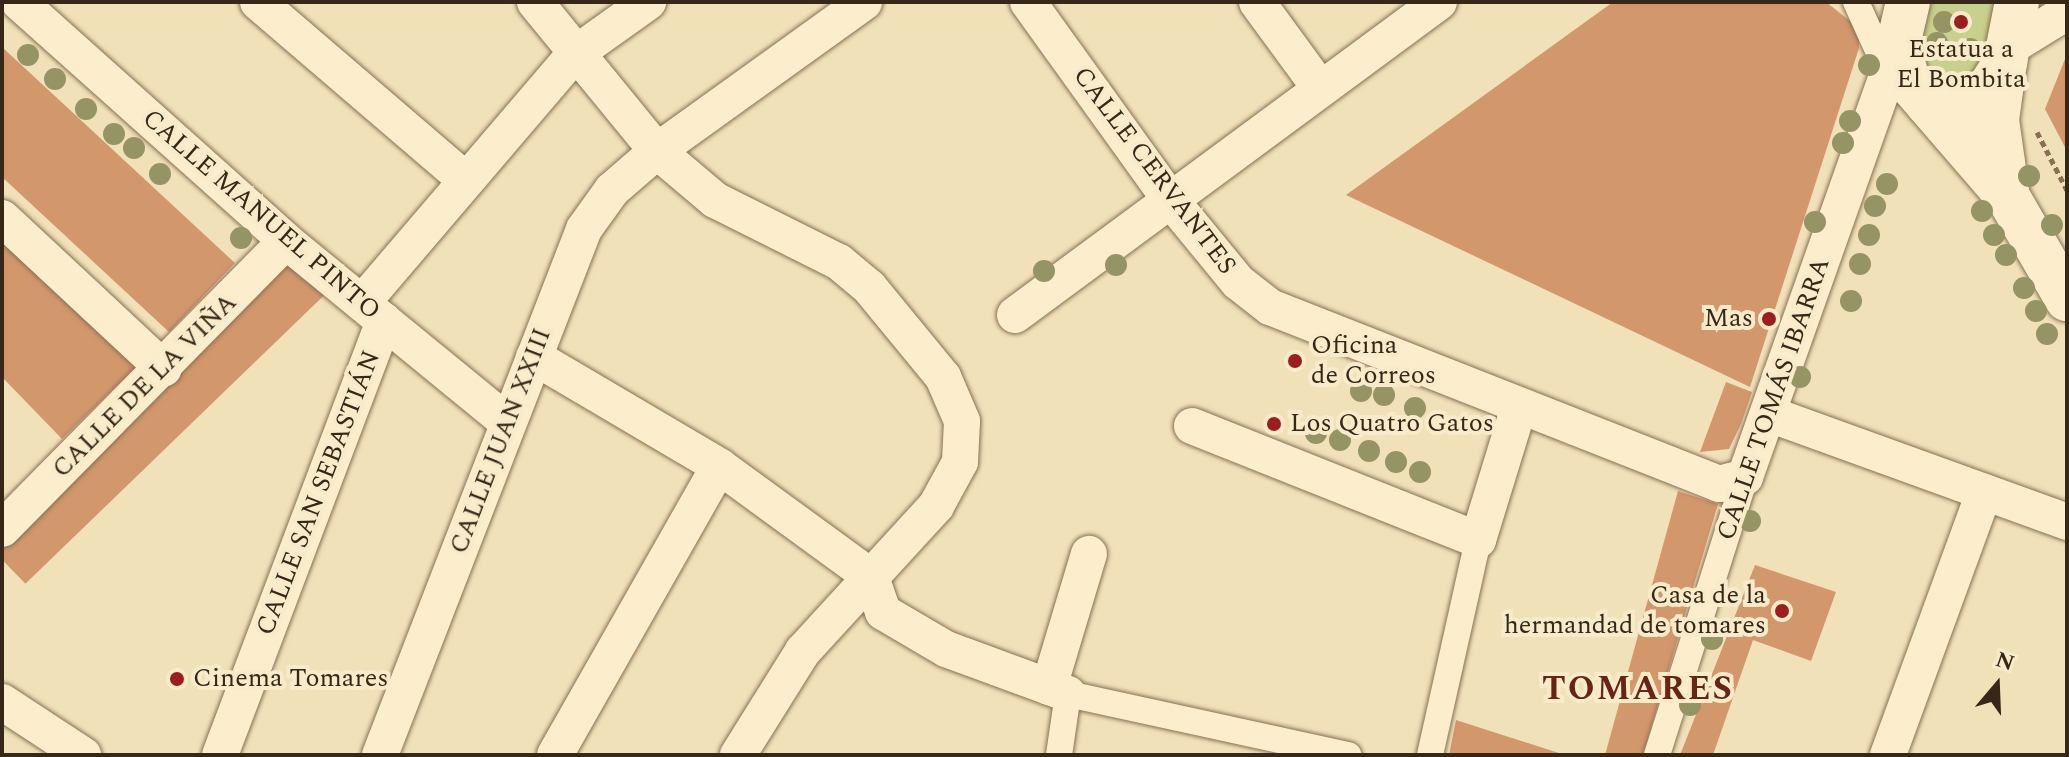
<!DOCTYPE html>
<html>
<head>
<meta charset="utf-8">
<style>
  body { margin:0 }
  #map { position:relative; width:2069px; height:757px; overflow:hidden; background:#f1e1b9; font-family:Spectral,serif }
  div>[style] { position:absolute }
  .green>* { inset:0; background:#c8d08d }
  .building>* { inset:0; background:#d3976c; transform-origin:0 0 }
  .path>* { height:5px; margin-top:-2.5px; transform-origin:0; background:repeating-linear-gradient(90deg,#897053 0 6px,transparent 0 10px) }
  .roads { filter:drop-shadow(0 0 2px #897053) drop-shadow(0 0 2px #897053) }
  .pedestrian>* { height:26px; margin:-13px; padding:0 13px; transform-origin:13px; border-radius:13px; background:#fceecd }
  .minor>* { height:36px; margin:-18px; padding:0 18px; transform-origin:18px; border-radius:18px; background:#fceecd }
  .tertiary>* { height:44px; margin:-22px; padding:0 22px; transform-origin:22px; border-radius:22px; background:#fceecd }
  .trees>* { width:22px; height:22px; margin:-11px; border-radius:50%; background:#949464 }
  .dots>* { width:22px; height:22px; translate:-50% -50%; box-sizing:border-box; border:4px solid #f8ebc9; border-radius:50% }
  span { translate:-50% -50%; white-space:nowrap; text-align:center; line-height:1.15; -webkit-text-stroke:8px #f8ebc9; paint-order:stroke }
  .poi-label { font-size:26px; color:#372719 }
  .right { translate:-100% -50%; text-align:right }
  .left { translate:0 -50%; text-align:left }
  .street-label { font-size:26px; color:#372719 }
  .district-label { font-size:34px; color:#672615; font-weight:700; letter-spacing:2px }
  .frame { position:absolute; inset:0; border:4px solid #372719; pointer-events:none }
  .north { position:absolute; left:1957px; top:645px; width:80px; height:80px; -webkit-text-stroke:6px #f8ebc9; paint-order:stroke; rotate:19deg; font-size:22px; font-weight:700; line-height:32px; text-align:center; color:#372719 }
  .north::after { content:''; display:block; margin:auto; width:28px; height:36px; background:#372719; clip-path:polygon(50% 0,100% 100%,50% 72%,0 100%) }
</style>
</head>
<body>
<div id="map">
  <div class="green">
    <div style="clip-path:polygon(1927px 2px,1997px 2px,1979px 70px,1958px 88px,1923px 71px,1918px 46px)"></div>
  </div>
  <div class="building">
    <div style="clip-path:polygon(1613px 2px,1826px 2px,1859px 28px,1859px 48px,1750px 387px,1346px 195px)"></div>
    <div style="clip-path:polygon(2px 47px,235px 263px,169px 332px,2px 177px)"></div>
    <div style="clip-path:polygon(2067px 54px,2067px 151px,2045px 109px)"></div>
    <div style="clip-path:polygon(2px 230px,140px 363px,62px 439px,2px 377px)"></div>
    <div style="left:292px;top:261px;width:47px;height:416px;rotate:46deg"></div>
    <div style="clip-path:polygon(1726px 382px,1752px 392px,1741px 424px,1729px 449px,1700px 452px)"></div>
    <div style="clip-path:polygon(1678px 491px,1718px 504px,1643px 755px,1605px 755px)"></div>
    <div style="clip-path:polygon(1755px 565px,1836px 592px,1811px 661px,1753px 640px,1713px 755px,1680px 755px)"></div>
    <div style="clip-path:polygon(1456px 720px,1562px 754px,1562px 755px,1449px 755px)"></div>
  </div>
  <div class="path">
    <div style="left:2037px;top:132px;width:65px;rotate:62.7deg"></div>
  </div>
  <div class="roads">
    <div class="pedestrian">
      <div style="left:1856px;top:2px;width:72px;rotate:65.6deg"></div>
      <div style="left:1059px;top:755px;width:62px;rotate:-81.6deg"></div>
      <div style="left:1068px;top:694px;width:287px;rotate:12.3deg"></div>
      <div style="left:1430px;top:755px;width:220px;rotate:-77.4deg"></div>
      <div style="left:1657px;top:755px;width:292px;rotate:-72.4deg"></div>
    </div>
    <div class="minor">
      <div style="left:19px;top:2px;width:358px;rotate:41.8deg"></div>
      <div style="left:286px;top:241px;width:286px;rotate:39.3deg"></div>
      <div style="left:258px;top:2px;width:274px;rotate:40.6deg"></div>
      <div style="left:535px;top:2px;width:193px;rotate:50.7deg"></div>
      <div style="left:657px;top:151px;width:76px;rotate:40.2deg"></div>
      <div style="left:715px;top:200px;width:139px;rotate:26.6deg"></div>
      <div style="left:839px;top:262px;width:39px;rotate:40deg"></div>
      <div style="left:869px;top:287px;width:117px;rotate:50.6deg"></div>
      <div style="left:943px;top:377px;width:48px;rotate:66.6deg"></div>
      <div style="left:962px;top:421px;width:41px;rotate:92.8deg"></div>
      <div style="left:960px;top:462px;width:50px;rotate:118.6deg"></div>
      <div style="left:936px;top:506px;width:197px;rotate:132.5deg"></div>
      <div style="left:803px;top:651px;width:123px;rotate:122deg"></div>
      <div style="left:1028px;top:2px;width:241px;rotate:54.3deg"></div>
      <div style="left:1169px;top:198px;width:109px;rotate:50.6deg"></div>
      <div style="left:1238px;top:282px;width:41px;rotate:38deg"></div>
      <div style="left:1270px;top:307px;width:483px;rotate:21.5deg"></div>
      <div style="left:1719px;top:484px;width:27px;rotate:-15deg"></div>
      <div style="left:1745px;top:477px;width:458px;rotate:-70.5deg"></div>
      <div style="left:1257px;top:2px;width:107px;rotate:53.8deg"></div>
      <div style="left:2007px;top:49px;width:70px;rotate:-31.7deg"></div>
      <div style="left:2px;top:218px;width:221px;rotate:43deg"></div>
      <div style="left:362px;top:303px;width:328px;rotate:-49.5deg"></div>
      <div style="left:575px;top:54px;width:90px;rotate:-35.5deg"></div>
      <div style="left:1015px;top:315px;width:527px;rotate:-36.44deg"></div>
      <div style="left:534px;top:357px;width:215px;rotate:30.5deg"></div>
      <div style="left:719px;top:466px;width:188px;rotate:36.1deg"></div>
      <div style="left:871px;top:577px;width:37px;rotate:71deg"></div>
      <div style="left:883px;top:612px;width:73px;rotate:30.4deg"></div>
      <div style="left:946px;top:649px;width:130px;rotate:20.2deg"></div>
      <div style="left:1769px;top:414px;width:317px;rotate:19.9deg"></div>
      <div style="left:1192px;top:426px;width:308px;rotate:21.7deg"></div>
      <div style="left:1478px;top:540px;width:136px;rotate:-72.9deg"></div>
      <div style="left:2px;top:529px;width:404px;rotate:-45.4deg"></div>
      <div style="left:1049px;top:687px;width:139px;rotate:-73.3deg"></div>
      <div style="left:2px;top:702px;width:97px;rotate:33.2deg"></div>
      <div style="left:220px;top:755px;width:464px;rotate:-69.3deg"></div>
      <div style="left:380px;top:755px;width:564px;rotate:-68.8deg"></div>
      <div style="left:584px;top:229px;width:48px;rotate:-54.3deg"></div>
      <div style="left:612px;top:190px;width:60px;rotate:-40.9deg"></div>
      <div style="left:657px;top:151px;width:255px;rotate:-35.7deg"></div>
      <div style="left:555px;top:755px;width:332px;rotate:-60.4deg"></div>
      <div style="left:1888px;top:755px;width:280px;rotate:-69.9deg"></div>
    </div>
    <div class="tertiary">
      <div style="left:1908px;top:2px;width:44px;rotate:103.1deg"></div>
      <div style="left:1898px;top:45px;width:37px;rotate:74deg"></div>
      <div style="left:1908px;top:81px;width:153px;rotate:49.2deg"></div>
      <div style="left:2008px;top:197px;width:118px;rotate:60deg"></div>
      <div style="left:2005px;top:62px;width:59px;rotate:97.9deg"></div>
      <div style="left:1997px;top:120px;width:78px;rotate:81.9deg"></div>
      <div style="left:1927px;top:103px;width:38px;rotate:5deg"></div>
      <div style="left:1965px;top:106px;width:30px;rotate:-37deg"></div>
      <div style="left:1989px;top:88px;width:31px;rotate:-58deg"></div>
      <div style="left:2005px;top:62px;width:61px;rotate:-78.7deg"></div>
    </div>
  </div>
  <div class="trees">
    <div style="left:1944px;top:22px"></div>
    <div style="left:1937px;top:43px"></div>
    <div style="left:1970px;top:49px"></div>
    <div style="left:28px;top:55px"></div>
    <div style="left:1869px;top:65px"></div>
    <div style="left:55px;top:79px"></div>
    <div style="left:86px;top:109px"></div>
    <div style="left:1850px;top:121px"></div>
    <div style="left:114px;top:134px"></div>
    <div style="left:1843px;top:143px"></div>
    <div style="left:134px;top:148px"></div>
    <div style="left:160px;top:174px"></div>
    <div style="left:2029px;top:176px"></div>
    <div style="left:1887px;top:184px"></div>
    <div style="left:1875px;top:206px"></div>
    <div style="left:1982px;top:211px"></div>
    <div style="left:1815px;top:222px"></div>
    <div style="left:2052px;top:225px"></div>
    <div style="left:1869px;top:235px"></div>
    <div style="left:1994px;top:235px"></div>
    <div style="left:241px;top:238px"></div>
    <div style="left:2006px;top:255px"></div>
    <div style="left:1860px;top:264px"></div>
    <div style="left:1116px;top:265px"></div>
    <div style="left:1044px;top:271px"></div>
    <div style="left:2024px;top:288px"></div>
    <div style="left:1851px;top:301px"></div>
    <div style="left:2036px;top:311px"></div>
    <div style="left:2047px;top:334px"></div>
    <div style="left:1800px;top:377px"></div>
    <div style="left:1361px;top:391px"></div>
    <div style="left:1384px;top:395px"></div>
    <div style="left:1415px;top:408px"></div>
    <div style="left:1316px;top:433px"></div>
    <div style="left:1340px;top:440px"></div>
    <div style="left:1369px;top:451px"></div>
    <div style="left:1396px;top:462px"></div>
    <div style="left:1420px;top:472px"></div>
    <div style="left:1750px;top:521px"></div>
    <div style="left:1712px;top:639px"></div>
    <div style="left:1690px;top:705px"></div>
  </div>
  <div class="dots">
    <div style="left:1961px;top:22px;background:#9d1e1f"></div>
    <div style="left:1769px;top:319px;background:#9d1e1f"></div>
    <div style="left:1295px;top:361px;background:#9d1e1f"></div>
    <div style="left:1274px;top:424px;background:#9d1e1f"></div>
    <div style="left:1782px;top:611px;background:#9d1e1f"></div>
    <div style="left:177px;top:679px;background:#9d1e1f"></div>
  </div>
  <div class="poi-label">
    <span style="left:1961px;top:65px">Estatua a<br>El Bombita</span>
    <span class="right" style="left:1753px;top:319px">Mas</span>
    <span class="left" style="left:1311px;top:361px">Oficina<br>de Correos</span>
    <span class="left" style="left:1290px;top:424px">Los Quatro Gatos</span>
    <span class="right" style="left:1766px;top:611px">Casa de la<br>hermandad de tomares</span>
    <span class="left" style="left:193px;top:679px">Cinema Tomares</span>
  </div>
  <div class="street-label">
    <span style="left:1154px;top:171px;rotate:53deg">CALLE CERVANTES</span>
    <span style="left:261px;top:215px;rotate:41deg">CALLE MANUEL PINTO</span>
    <span style="left:145px;top:386px;rotate:-45deg">CALLE DE LA VIÑA</span>
    <span style="left:1774px;top:399px;rotate:-71deg">CALLE TOMÁS IBARRA</span>
    <span style="left:501px;top:441px;rotate:-69deg">CALLE JUAN XXIII</span>
    <span style="left:319px;top:493px;rotate:-69deg">CALLE SAN SEBASTIÁN</span>
  </div>
  <div class="district-label">
    <span style="left:1638px;top:690px">TOMARES</span>
  </div>
  <div class="frame"></div>
  <div class="north">N</div>
</div>
</body>
</html>
